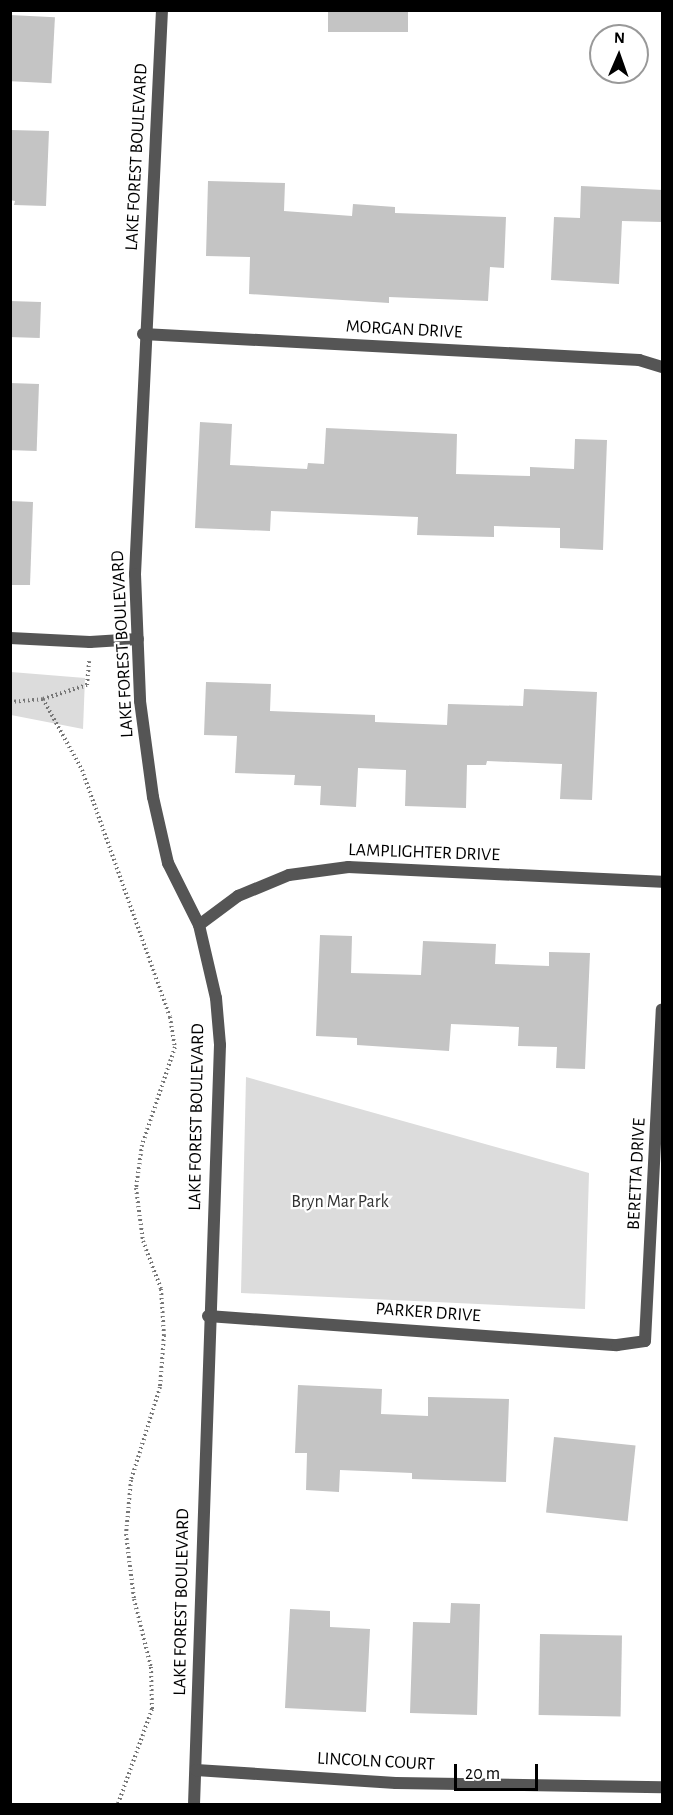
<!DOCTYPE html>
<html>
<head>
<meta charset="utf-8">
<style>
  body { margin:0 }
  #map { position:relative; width:673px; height:1815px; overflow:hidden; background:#fff; font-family:"Alegreya Sans",sans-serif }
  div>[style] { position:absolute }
  .green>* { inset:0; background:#dcdcdc }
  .building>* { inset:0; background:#c4c4c4; transform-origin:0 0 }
  .path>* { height:4px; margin-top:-2px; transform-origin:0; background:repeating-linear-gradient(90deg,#777 0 1.5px,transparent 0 4.5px) }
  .street>* { height:12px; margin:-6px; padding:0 6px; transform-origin:6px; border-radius:6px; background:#555 }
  span { translate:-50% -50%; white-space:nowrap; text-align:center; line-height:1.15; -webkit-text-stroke:4.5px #fff; paint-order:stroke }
  .street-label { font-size:18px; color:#000 }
  .park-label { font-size:18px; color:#333 }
  .frame { position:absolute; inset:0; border:12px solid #000; pointer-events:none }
  .north { position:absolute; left:589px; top:24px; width:60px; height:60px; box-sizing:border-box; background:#fff; border:2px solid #999; border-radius:50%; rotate:2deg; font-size:16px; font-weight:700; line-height:24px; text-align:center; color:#000 }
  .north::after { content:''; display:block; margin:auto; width:21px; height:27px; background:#000; clip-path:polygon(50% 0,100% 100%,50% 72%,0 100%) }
  .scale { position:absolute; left:454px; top:1764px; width:84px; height:27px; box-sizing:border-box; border:3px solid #000; border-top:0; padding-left:8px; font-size:18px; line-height:21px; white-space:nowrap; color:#000; -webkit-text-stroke:4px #fff; paint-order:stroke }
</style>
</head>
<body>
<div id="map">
  <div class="green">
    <div style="clip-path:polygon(11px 672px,85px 678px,83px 729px,11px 715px)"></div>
    <div style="clip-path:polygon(246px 1077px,589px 1173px,585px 1309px,241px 1293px)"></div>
  </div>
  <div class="building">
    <div style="left:328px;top:10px;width:80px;height:22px"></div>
    <div style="left:10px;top:15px;width:45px;height:66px;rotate:3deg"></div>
    <div style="clip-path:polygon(10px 130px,49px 131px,46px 206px,14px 205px,15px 201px,10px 200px)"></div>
    <div style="clip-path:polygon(208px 181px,285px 183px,284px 211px,352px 216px,353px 204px,395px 207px,395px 213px,506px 217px,504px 268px,490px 267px,488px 301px,389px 297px,389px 303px,249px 294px,250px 257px,206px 256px)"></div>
    <div style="clip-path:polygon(581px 186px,663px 190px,663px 222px,622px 221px,619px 284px,551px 280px,554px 217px,580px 218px)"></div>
    <div style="left:10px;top:301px;width:31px;height:36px;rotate:2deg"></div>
    <div style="left:10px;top:383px;width:29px;height:67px;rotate:2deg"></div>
    <div style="clip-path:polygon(200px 422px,232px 424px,230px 465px,307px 469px,308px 463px,324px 464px,326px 428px,457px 434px,456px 474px,530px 476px,530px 467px,574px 469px,575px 439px,607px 440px,603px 550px,560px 548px,560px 528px,494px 526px,494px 537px,417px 535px,418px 517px,271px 511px,270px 531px,195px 528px)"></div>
    <div style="clip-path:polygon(10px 501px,33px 502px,30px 585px,10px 585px)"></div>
    <div style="clip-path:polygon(206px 682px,271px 684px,270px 711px,375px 715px,375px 722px,447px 725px,448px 704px,523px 706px,524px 689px,597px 692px,592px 800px,560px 799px,562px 764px,487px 761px,486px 765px,467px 765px,466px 808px,405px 806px,406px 770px,358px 768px,356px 807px,320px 805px,321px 786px,294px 785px,295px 775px,235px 773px,237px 736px,204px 735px)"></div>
    <div style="clip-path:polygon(320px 935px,352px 936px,351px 973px,421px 975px,423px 941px,496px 944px,495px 964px,549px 966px,549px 952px,590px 953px,585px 1069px,556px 1068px,557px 1047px,518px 1046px,519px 1027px,451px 1024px,449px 1051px,357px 1045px,357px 1038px,316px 1036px)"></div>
    <div style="clip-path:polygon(298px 1385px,382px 1389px,381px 1414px,428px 1416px,428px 1397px,509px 1399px,506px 1482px,412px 1479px,412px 1473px,340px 1470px,339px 1492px,306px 1490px,307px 1453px,295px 1453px)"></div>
    <div style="left:554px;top:1437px;width:82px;height:76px;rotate:6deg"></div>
    <div style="clip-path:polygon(451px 1603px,480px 1604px,477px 1715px,410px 1713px,413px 1622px,450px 1623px)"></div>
    <div style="clip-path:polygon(290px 1609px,330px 1611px,330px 1627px,370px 1629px,366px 1712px,285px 1708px)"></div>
    <div style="left:540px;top:1634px;width:82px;height:81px;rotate:1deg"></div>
  </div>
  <div class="path">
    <div style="left:43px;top:699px;width:81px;rotate:61.2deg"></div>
    <div style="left:82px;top:770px;width:262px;rotate:70.4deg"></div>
    <div style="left:170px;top:1017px;width:30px;rotate:81deg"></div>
    <div style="left:175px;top:1047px;width:103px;rotate:108.6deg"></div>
    <div style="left:142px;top:1145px;width:43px;rotate:97.9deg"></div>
    <div style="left:136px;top:1188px;width:53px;rotate:82.5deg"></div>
    <div style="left:143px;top:1241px;width:51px;rotate:69.4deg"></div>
    <div style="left:161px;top:1289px;width:46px;rotate:86.3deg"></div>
    <div style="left:164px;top:1335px;width:52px;rotate:94.4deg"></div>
    <div style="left:160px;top:1387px;width:97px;rotate:107.3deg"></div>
    <div style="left:131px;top:1480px;width:54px;rotate:95.3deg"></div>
    <div style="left:126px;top:1534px;width:65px;rotate:83deg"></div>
    <div style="left:134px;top:1599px;width:70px;rotate:76deg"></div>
    <div style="left:151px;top:1667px;width:42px;rotate:88.6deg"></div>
    <div style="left:152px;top:1709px;width:101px;rotate:109.7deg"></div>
    <div style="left:10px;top:702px;width:33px;rotate:-5deg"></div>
    <div style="left:43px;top:699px;width:46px;rotate:-17.7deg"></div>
    <div style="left:87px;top:685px;width:24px;rotate:-85deg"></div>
  </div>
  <div class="street">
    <div style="left:162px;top:10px;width:565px;rotate:92.74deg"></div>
    <div style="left:135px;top:574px;width:127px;rotate:87.7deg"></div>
    <div style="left:140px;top:701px;width:97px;rotate:82.3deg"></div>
    <div style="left:153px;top:797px;width:68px;rotate:77.2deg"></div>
    <div style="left:168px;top:863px;width:69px;rotate:63.4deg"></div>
    <div style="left:199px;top:925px;width:75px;rotate:76.9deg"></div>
    <div style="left:216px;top:998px;width:47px;rotate:85.1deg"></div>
    <div style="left:220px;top:1045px;width:759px;rotate:91.96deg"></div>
    <div style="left:143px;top:334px;width:497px;rotate:3deg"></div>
    <div style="left:639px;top:360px;width:24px;rotate:17deg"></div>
    <div style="left:10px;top:638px;width:80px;rotate:2.9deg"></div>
    <div style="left:90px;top:642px;width:48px;rotate:-3.6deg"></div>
    <div style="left:199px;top:925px;width:49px;rotate:-36.6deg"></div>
    <div style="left:238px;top:896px;width:55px;rotate:-22.4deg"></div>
    <div style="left:289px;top:875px;width:60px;rotate:-7.7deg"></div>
    <div style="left:348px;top:867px;width:314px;rotate:2.7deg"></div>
    <div style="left:208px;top:1316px;width:410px;rotate:4.1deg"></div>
    <div style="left:617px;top:1345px;width:28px;rotate:-8deg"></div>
    <div style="left:645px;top:1341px;width:332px;rotate:-87.1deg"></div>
    <div style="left:196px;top:1770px;width:200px;rotate:3.7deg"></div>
    <div style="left:396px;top:1783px;width:266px;rotate:0.9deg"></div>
  </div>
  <div class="street-label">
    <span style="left:137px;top:157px;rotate:-87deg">LAKE FOREST BOULEVARD</span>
    <span style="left:404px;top:330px;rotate:3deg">MORGAN DRIVE</span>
    <span style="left:123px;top:644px;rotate:-93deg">LAKE FOREST BOULEVARD</span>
    <span style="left:424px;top:853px;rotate:2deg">LAMPLIGHTER DRIVE</span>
    <span style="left:197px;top:1117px;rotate:-89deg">LAKE FOREST BOULEVARD</span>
    <span style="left:637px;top:1174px;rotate:-87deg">BERETTA DRIVE</span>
    <span style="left:428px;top:1313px;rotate:4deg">PARKER DRIVE</span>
    <span style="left:182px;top:1602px;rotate:-89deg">LAKE FOREST BOULEVARD</span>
    <span style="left:376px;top:1762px;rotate:3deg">LINCOLN COURT</span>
  </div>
  <div class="park-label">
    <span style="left:340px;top:1202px">Bryn Mar Park</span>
  </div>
  <div class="frame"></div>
  <div class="north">N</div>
  <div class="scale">20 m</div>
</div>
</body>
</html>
